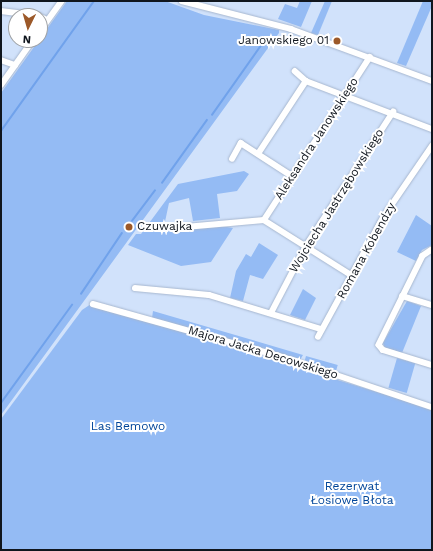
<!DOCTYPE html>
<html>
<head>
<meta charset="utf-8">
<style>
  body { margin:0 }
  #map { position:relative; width:433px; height:551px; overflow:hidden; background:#d1e2fb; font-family:"Work Sans",sans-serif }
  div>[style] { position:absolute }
  .green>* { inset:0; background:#94bbf4; transform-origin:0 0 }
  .stream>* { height:1.5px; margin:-0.75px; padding:0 0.75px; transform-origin:0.75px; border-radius:0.75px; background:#70a2eb }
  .roads { filter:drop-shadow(0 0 1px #a7b7cf) drop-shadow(0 0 1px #a7b7cf) }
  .minor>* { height:5.5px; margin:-2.75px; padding:0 2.75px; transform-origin:2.75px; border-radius:2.75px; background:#fff }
  .dots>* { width:11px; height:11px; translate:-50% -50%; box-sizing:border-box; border:2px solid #fff; border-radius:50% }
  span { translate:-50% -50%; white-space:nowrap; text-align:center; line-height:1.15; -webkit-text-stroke:4px #fff; paint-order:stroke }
  .poi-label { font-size:12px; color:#10161e }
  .right { translate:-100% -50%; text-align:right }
  .left { translate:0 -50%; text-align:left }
  .street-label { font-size:12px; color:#10161e }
  .park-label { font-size:12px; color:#004599 }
  .frame { position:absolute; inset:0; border:2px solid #10161e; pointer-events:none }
  .north { position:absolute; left:8px; top:8px; width:40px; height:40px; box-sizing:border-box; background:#fff; border:1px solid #9fa2a5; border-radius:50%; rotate:185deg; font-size:11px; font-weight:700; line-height:16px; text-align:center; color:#10161e }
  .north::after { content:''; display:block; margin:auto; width:14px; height:18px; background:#9c5929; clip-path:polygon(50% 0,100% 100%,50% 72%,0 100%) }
</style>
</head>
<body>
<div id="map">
  <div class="green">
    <div style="clip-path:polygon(67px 1px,165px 1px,204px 15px,279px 30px,279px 33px,1px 415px,1px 93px)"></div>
    <div style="clip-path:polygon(300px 1px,312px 1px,301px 27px,278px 19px,285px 4px,297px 8px)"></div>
    <div style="clip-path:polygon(325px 1px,332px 1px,318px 35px,311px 33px)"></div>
    <div style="clip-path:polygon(423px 1px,432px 1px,432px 6px,406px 66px,397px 63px)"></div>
    <div style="clip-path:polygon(244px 171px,249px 174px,237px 191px,217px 194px,220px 218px,193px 221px,189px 198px,169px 203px,163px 231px,215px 225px,233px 228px,211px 262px,181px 266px,128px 245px,136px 234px,141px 234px,178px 184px)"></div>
    <div style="clip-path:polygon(416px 215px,432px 226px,432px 245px,422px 250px,416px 261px,397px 252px)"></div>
    <div style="clip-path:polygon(259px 243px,278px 255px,263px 279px,250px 275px,243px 301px,230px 298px,236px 271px,246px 254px,251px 257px)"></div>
    <div style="clip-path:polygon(303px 289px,316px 298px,305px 320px,290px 315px)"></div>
    <div style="clip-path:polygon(407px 301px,421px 306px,402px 353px,385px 348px,383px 343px)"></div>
    <div style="clip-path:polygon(91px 304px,432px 409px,432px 550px,1px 550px,1px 419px,82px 310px)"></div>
    <div style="clip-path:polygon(153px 311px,249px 339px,303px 355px,300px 360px,168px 323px,152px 318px)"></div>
    <div style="left:306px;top:356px;width:33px;height:6px;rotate:16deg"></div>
    <div style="left:397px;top:358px;width:19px;height:31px;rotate:16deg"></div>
  </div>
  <div class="stream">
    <div style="left:212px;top:115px;width:95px;rotate:-54.8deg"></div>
    <div style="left:1px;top:131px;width:160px;rotate:-54.4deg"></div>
    <div style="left:162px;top:183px;width:77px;rotate:-54.5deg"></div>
    <div style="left:132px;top:221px;width:38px;rotate:-53deg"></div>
    <div style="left:81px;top:294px;width:73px;rotate:-56.1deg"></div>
    <div style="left:1px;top:403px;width:121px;rotate:-54.1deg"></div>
  </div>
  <div class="roads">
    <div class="minor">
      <div style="left:182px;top:1px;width:113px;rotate:14.4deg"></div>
      <div style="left:291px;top:29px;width:150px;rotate:20.2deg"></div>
      <div style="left:1px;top:11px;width:38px;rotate:7deg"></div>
      <div style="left:39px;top:16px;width:9px;rotate:27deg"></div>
      <div style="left:40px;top:31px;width:37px;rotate:-54deg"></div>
      <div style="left:1px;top:60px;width:15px;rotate:20deg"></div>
      <div style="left:295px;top:71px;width:15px;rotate:42deg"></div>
      <div style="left:306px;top:81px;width:135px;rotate:20.9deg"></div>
      <div style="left:1px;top:85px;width:55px;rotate:-54.6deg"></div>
      <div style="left:258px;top:154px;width:87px;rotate:-56.7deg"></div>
      <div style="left:232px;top:159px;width:18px;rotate:-61deg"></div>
      <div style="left:241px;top:143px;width:61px;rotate:32.9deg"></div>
      <div style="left:264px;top:220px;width:194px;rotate:-57deg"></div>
      <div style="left:264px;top:220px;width:105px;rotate:32.2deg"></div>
      <div style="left:174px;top:228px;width:90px;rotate:-5.1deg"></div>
      <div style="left:432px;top:250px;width:11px;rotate:146deg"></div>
      <div style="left:423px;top:256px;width:99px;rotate:116.3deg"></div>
      <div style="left:379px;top:345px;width:6px;rotate:51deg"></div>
      <div style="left:383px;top:350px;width:51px;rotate:17deg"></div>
      <div style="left:135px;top:288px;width:74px;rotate:5.4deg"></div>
      <div style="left:209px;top:295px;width:117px;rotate:16.9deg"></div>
      <div style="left:402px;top:296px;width:31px;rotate:17deg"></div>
      <div style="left:93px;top:304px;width:197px;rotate:15.6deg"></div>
      <div style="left:283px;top:357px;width:157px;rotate:18.6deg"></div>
      <div style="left:271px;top:313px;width:76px;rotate:-62.4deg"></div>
      <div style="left:306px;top:246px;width:160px;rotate:-57deg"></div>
      <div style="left:318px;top:337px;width:138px;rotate:-61.4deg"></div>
      <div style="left:384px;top:216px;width:85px;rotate:-55.6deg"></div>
    </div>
  </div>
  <div class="dots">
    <div style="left:337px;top:41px;background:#9c5929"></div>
    <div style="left:129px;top:227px;background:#9c5929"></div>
  </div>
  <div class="poi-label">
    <span class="right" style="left:329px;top:41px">Janowskiego 01</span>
    <span class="left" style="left:137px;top:227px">Czuwajka</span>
  </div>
  <div class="street-label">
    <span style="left:317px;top:139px;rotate:-57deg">Aleksandra Janowskiego</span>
    <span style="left:337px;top:201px;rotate:-58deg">Wojciecha Jastrzębowskiego</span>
    <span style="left:367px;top:251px;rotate:-61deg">Romana Kobendzy</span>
    <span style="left:263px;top:353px;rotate:17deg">Majora Jacka Decowskiego</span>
  </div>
  <div class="park-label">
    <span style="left:128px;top:427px">Las Bemowo</span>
    <span style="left:352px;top:494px">Rezerwat<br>Łosiowe Błota</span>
  </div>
  <div class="frame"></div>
  <div class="north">N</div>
</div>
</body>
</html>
